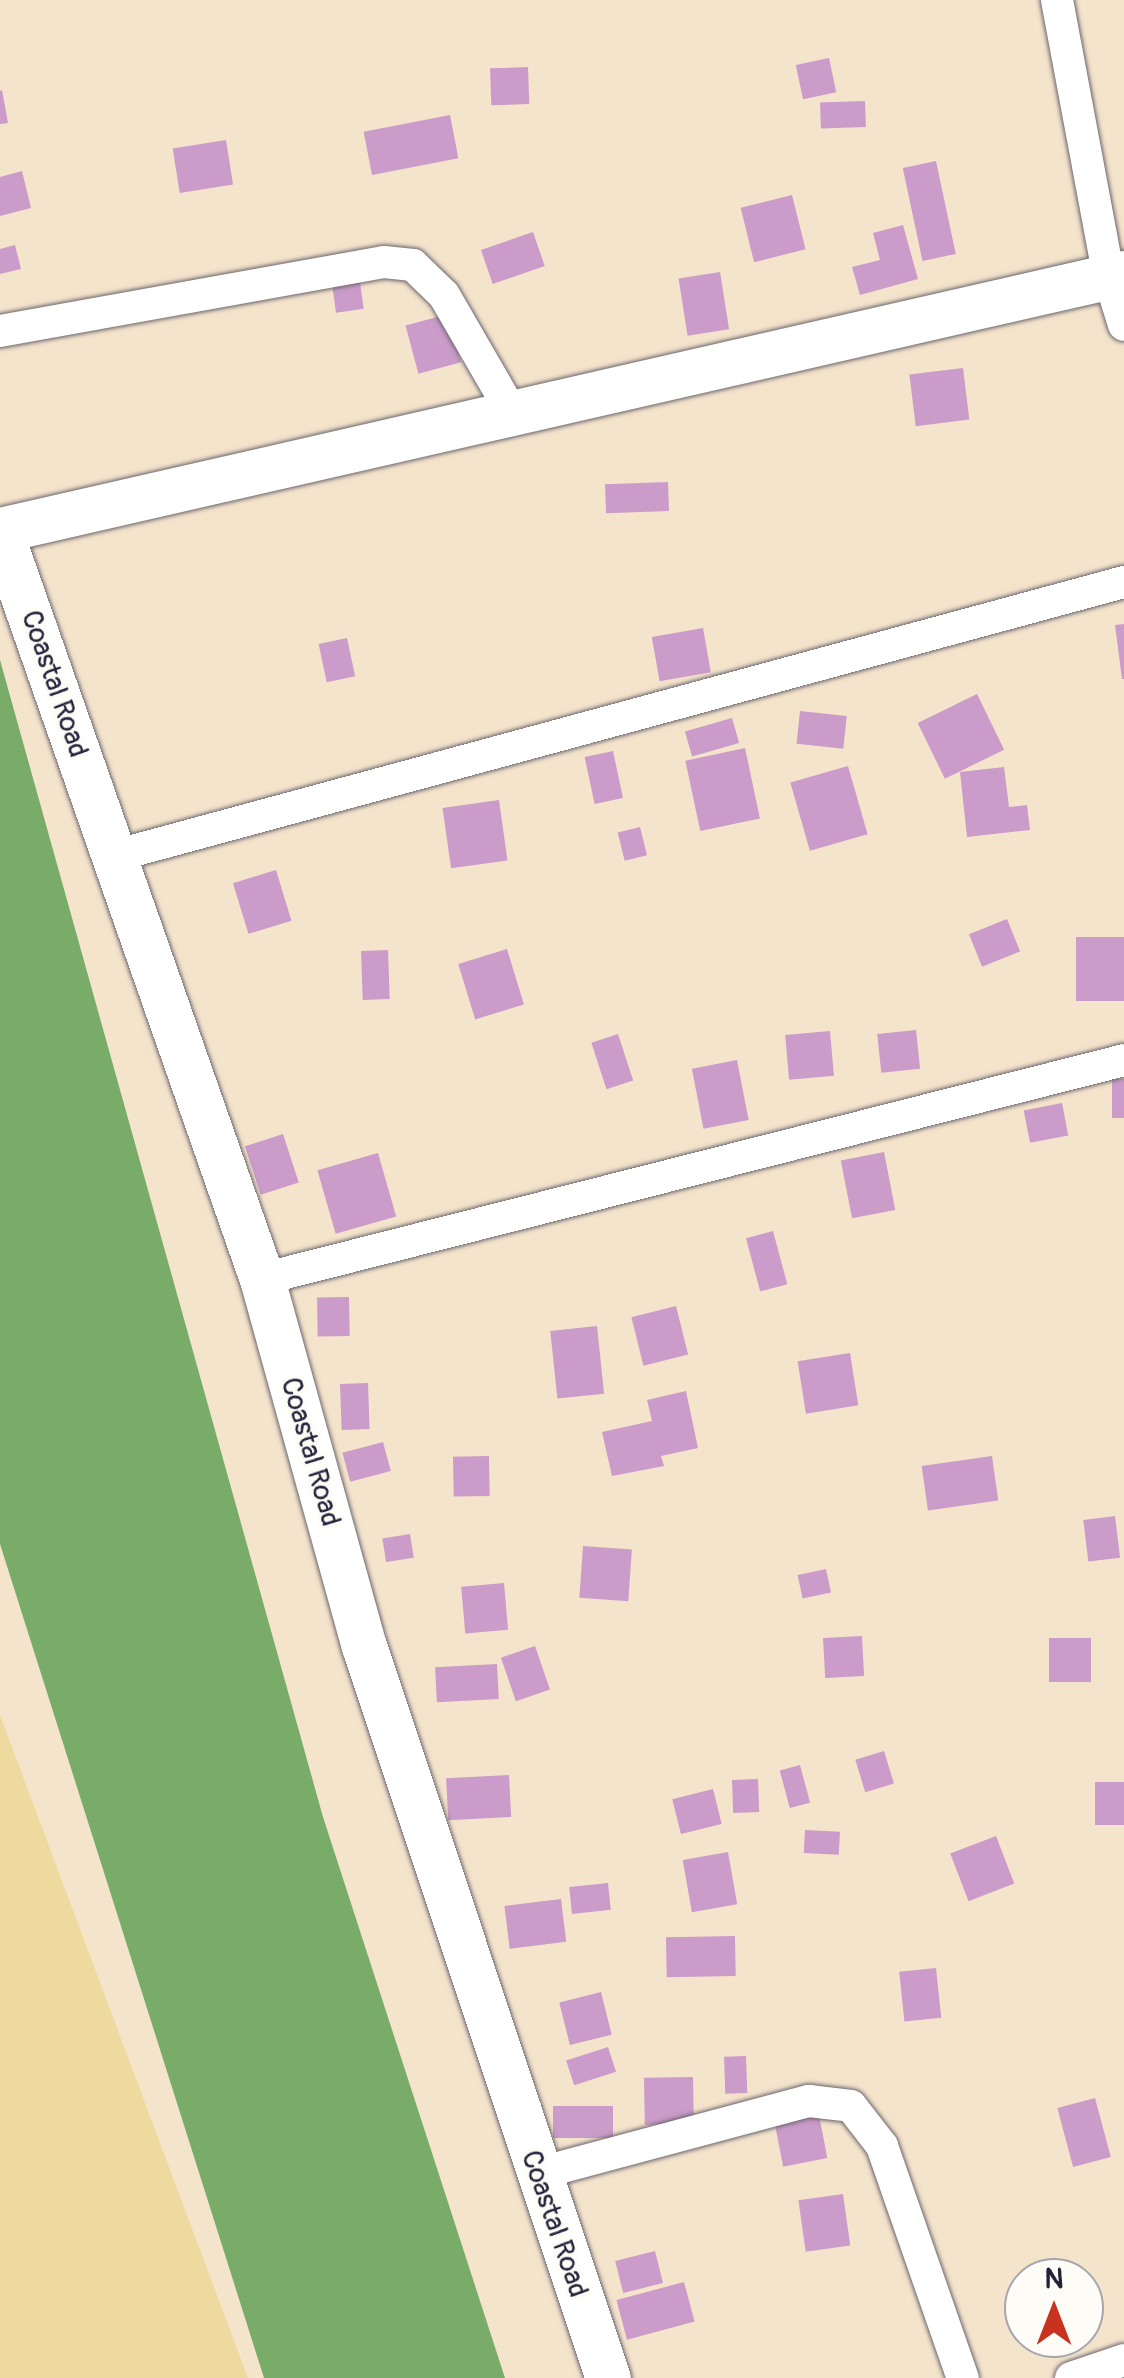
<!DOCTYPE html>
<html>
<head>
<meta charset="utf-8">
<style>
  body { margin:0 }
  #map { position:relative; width:1124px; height:2378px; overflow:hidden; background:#f5e4cc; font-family:Pangolin,sans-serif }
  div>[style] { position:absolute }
  .forest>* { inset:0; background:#78ac68 }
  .sand>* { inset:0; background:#eeda9e }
  .building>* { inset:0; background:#cb9bc9; transform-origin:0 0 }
  .roads { filter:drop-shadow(0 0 2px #6c666e) drop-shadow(0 0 2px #6c666e) }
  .street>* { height:32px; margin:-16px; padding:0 16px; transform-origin:16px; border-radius:16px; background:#fff }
  .secondary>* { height:45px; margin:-22.5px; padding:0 22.5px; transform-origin:22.5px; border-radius:22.5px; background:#fff }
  span { translate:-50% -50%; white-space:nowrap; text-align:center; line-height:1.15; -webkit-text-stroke:8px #fdfcf7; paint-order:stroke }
  .street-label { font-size:28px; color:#22223b }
  .north { position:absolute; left:1004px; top:2258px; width:100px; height:100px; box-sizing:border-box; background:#fdfcf7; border:2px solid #a5a5ac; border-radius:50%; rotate:0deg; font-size:28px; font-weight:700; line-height:40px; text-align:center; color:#22223b }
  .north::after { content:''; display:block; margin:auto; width:35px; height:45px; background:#c8321e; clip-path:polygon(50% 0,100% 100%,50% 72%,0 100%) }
</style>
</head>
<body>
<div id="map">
  <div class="forest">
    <div style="clip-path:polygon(0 660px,323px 1817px,505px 2378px,264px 2378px,0 1544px)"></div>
  </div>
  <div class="sand">
    <div style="clip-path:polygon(0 1715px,248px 2378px,0 2378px)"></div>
  </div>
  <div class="building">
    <div style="left:829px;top:58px;width:35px;height:34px;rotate:78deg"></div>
    <div style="left:528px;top:67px;width:37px;height:38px;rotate:88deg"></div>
    <div style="clip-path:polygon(2px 90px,8px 123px,0 124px,0 91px)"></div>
    <div style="left:865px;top:101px;width:26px;height:45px;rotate:88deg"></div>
    <div style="left:450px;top:115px;width:44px;height:88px;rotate:79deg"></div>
    <div style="left:226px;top:140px;width:45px;height:54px;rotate:81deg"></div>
    <div style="left:936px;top:161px;width:95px;height:34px;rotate:78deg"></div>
    <div style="clip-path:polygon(22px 171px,31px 208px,0 216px,0 177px)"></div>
    <div style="left:792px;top:195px;width:56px;height:53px;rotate:76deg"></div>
    <div style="clip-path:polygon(903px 225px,918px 279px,860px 295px,852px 267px,880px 260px,873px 233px)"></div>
    <div style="left:533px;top:232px;width:36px;height:55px;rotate:71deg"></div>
    <div style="clip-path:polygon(15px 245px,21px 269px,0 274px,0 249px)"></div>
    <div style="left:720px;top:272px;width:58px;height:42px;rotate:81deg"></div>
    <div style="left:360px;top:282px;width:27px;height:28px;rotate:82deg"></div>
    <div style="left:448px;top:314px;width:50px;height:44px;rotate:75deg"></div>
    <div style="left:963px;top:368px;width:52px;height:54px;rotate:83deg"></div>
    <div style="left:668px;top:482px;width:29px;height:63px;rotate:88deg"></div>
    <div style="clip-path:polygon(1124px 624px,1124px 679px,1122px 679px,1115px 625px)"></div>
    <div style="left:703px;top:628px;width:45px;height:52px;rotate:80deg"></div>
    <div style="left:347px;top:638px;width:39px;height:29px;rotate:78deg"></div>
    <div style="left:977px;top:694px;width:62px;height:66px;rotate:64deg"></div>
    <div style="left:800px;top:711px;width:47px;height:33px;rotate:6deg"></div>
    <div style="left:732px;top:718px;width:26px;height:49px;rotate:74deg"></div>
    <div style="left:745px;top:748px;width:72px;height:61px;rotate:78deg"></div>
    <div style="left:613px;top:751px;width:48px;height:29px;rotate:78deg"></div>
    <div style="left:848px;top:766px;width:71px;height:60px;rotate:74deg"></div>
    <div style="clip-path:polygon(1004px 767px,1009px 807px,1027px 805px,1030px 830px,967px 837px,960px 772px)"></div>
    <div style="left:499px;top:800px;width:61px;height:57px;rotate:82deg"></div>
    <div style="left:640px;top:827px;width:29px;height:23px;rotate:76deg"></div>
    <div style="left:276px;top:870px;width:53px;height:45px;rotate:73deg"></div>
    <div style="left:1007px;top:919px;width:35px;height:41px;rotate:68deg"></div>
    <div style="left:1124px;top:937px;width:64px;height:48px;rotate:90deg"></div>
    <div style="left:507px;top:949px;width:58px;height:51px;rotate:73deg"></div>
    <div style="left:388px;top:950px;width:49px;height:27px;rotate:88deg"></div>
    <div style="left:916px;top:1030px;width:39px;height:39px;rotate:84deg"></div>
    <div style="left:830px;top:1031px;width:45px;height:45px;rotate:85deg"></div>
    <div style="left:618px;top:1034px;width:49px;height:28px;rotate:72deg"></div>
    <div style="left:737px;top:1060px;width:61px;height:46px;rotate:79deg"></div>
    <div style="left:1112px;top:1079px;width:12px;height:39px"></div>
    <div style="left:1062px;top:1103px;width:33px;height:39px;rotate:79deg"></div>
    <div style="left:283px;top:1134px;width:51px;height:40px;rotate:72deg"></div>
    <div style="left:884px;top:1152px;width:59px;height:44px;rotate:79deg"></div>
    <div style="left:378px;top:1153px;width:66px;height:63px;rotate:74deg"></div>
    <div style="left:773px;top:1231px;width:55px;height:28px;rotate:75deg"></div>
    <div style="left:349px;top:1297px;width:39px;height:32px;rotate:89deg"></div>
    <div style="left:676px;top:1306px;width:50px;height:46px;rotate:76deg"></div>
    <div style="left:597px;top:1326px;width:68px;height:47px;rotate:84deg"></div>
    <div style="left:850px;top:1353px;width:53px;height:53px;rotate:81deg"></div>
    <div style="left:368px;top:1383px;width:46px;height:28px;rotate:88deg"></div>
    <div style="clip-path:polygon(686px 1391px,698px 1448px,661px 1456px,664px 1466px,612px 1476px,602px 1432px,652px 1421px,647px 1400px)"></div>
    <div style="left:383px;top:1442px;width:30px;height:42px;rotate:75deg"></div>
    <div style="left:489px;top:1456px;width:40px;height:36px;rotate:89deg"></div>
    <div style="left:992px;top:1456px;width:45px;height:71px;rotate:82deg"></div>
    <div style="left:1115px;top:1516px;width:42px;height:32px;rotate:83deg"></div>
    <div style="left:410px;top:1534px;width:24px;height:28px;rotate:81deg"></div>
    <div style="left:583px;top:1546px;width:49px;height:52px;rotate:4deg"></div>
    <div style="left:826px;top:1569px;width:24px;height:29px;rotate:78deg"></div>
    <div style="left:504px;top:1583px;width:47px;height:43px;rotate:85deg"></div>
    <div style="left:862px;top:1636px;width:40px;height:39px;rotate:87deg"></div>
    <div style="left:1049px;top:1638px;width:42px;height:44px"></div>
    <div style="left:535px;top:1646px;width:46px;height:36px;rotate:71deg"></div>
    <div style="left:497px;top:1664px;width:35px;height:62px;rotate:87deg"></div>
    <div style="left:884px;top:1751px;width:34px;height:30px;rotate:73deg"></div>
    <div style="left:800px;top:1765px;width:39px;height:21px;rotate:75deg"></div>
    <div style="left:509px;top:1775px;width:42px;height:63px;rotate:87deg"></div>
    <div style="left:758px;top:1779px;width:33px;height:26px;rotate:88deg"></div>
    <div style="left:1124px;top:1782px;width:43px;height:29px;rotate:90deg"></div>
    <div style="left:713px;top:1789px;width:36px;height:42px;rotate:76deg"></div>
    <div style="left:805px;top:1830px;width:35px;height:23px;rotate:3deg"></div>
    <div style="left:996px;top:1836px;width:51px;height:49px;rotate:69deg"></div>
    <div style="left:728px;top:1852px;width:53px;height:46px;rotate:80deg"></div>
    <div style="left:608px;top:1883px;width:27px;height:39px;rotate:84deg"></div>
    <div style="left:561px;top:1899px;width:43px;height:57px;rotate:83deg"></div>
    <div style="left:735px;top:1936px;width:40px;height:69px;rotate:89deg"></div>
    <div style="left:936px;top:1968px;width:50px;height:37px;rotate:84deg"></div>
    <div style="left:601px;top:1992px;width:44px;height:43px;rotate:76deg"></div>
    <div style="left:608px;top:2047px;width:26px;height:44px;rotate:72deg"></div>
    <div style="left:746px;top:2056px;width:37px;height:22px;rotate:88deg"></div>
    <div style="left:693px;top:2077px;width:47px;height:49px;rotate:89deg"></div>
    <div style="left:1095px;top:2098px;width:61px;height:39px;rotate:75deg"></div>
    <div style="left:553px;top:2106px;width:60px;height:32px"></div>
    <div style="left:818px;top:2110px;width:49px;height:45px;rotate:79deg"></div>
    <div style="left:843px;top:2194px;width:52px;height:45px;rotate:82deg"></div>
    <div style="left:655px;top:2251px;width:33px;height:41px;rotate:76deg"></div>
    <div style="left:684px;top:2282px;width:41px;height:70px;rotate:75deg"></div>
  </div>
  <div class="roads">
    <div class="street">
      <div style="left:1057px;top:0;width:282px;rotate:79.4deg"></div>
      <div style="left:1109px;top:277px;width:50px;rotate:72.6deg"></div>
      <div style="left:0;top:331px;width:390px;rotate:-10.2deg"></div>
      <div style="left:384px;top:262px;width:29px;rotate:6deg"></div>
      <div style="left:413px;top:265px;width:43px;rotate:44.1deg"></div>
      <div style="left:444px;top:295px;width:136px;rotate:60deg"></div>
      <div style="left:114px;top:856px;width:1047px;rotate:-15.18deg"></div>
      <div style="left:262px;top:1279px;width:889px;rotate:-14.25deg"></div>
      <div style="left:536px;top:2174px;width:283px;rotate:-15deg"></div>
      <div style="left:809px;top:2101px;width:42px;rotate:6.8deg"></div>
      <div style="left:851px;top:2106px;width:51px;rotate:52.2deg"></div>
      <div style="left:882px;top:2146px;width:246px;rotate:70.8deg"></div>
      <div style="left:1071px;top:2378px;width:56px;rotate:-18.8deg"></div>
    </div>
    <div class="secondary">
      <div style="left:0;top:530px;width:1153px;rotate:-12.88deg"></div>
      <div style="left:0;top:531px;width:793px;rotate:70.7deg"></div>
      <div style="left:262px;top:1279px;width:381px;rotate:74.5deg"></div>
      <div style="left:364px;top:1646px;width:772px;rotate:71.57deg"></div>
    </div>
  </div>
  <div class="street-label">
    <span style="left:54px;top:684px;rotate:71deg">Coastal Road</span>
    <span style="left:310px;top:1452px;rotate:74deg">Coastal Road</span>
    <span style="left:554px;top:2224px;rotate:71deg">Coastal Road</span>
  </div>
  <div class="north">N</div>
</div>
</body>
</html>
